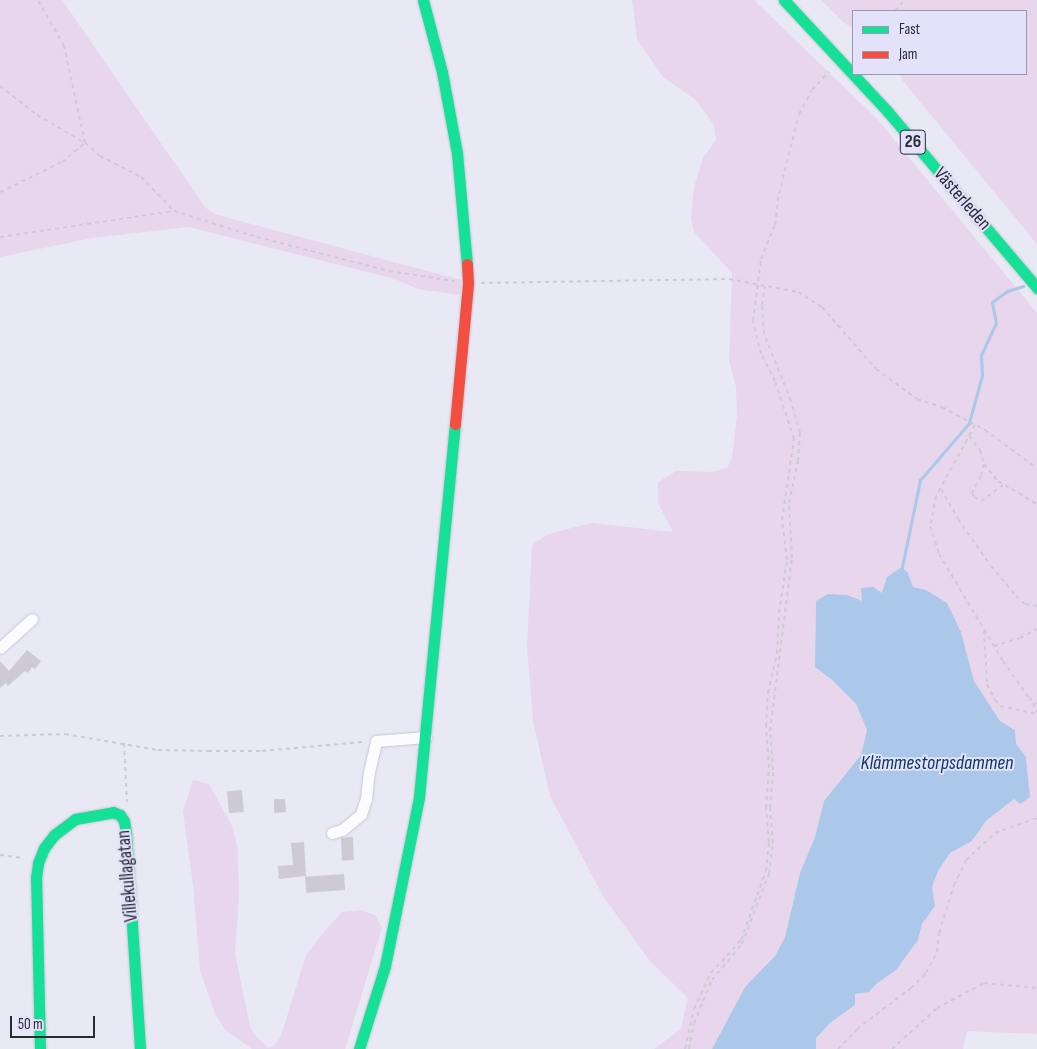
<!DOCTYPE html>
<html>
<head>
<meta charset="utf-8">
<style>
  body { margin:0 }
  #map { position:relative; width:1037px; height:1049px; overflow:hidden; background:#e9e8f5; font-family:"Sofia Sans Condensed",sans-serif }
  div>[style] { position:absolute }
  .green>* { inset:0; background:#e8d6ec }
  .water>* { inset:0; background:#abc7e9 }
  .stream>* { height:3px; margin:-1.5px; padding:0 1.5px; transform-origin:1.5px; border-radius:1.5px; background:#abc7e9 }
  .building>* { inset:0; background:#cdc9d5; transform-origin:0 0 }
  .path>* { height:2px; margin-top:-1px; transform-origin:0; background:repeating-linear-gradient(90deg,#ccccd0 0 4px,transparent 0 8px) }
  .roads { filter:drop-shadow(0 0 1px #c7c6d1) drop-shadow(0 0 1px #c7c6d1) }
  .street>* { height:11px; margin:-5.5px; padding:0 5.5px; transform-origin:5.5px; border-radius:5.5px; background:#fcfcfe }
  .fast>* { height:11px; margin:-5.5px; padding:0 5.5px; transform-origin:5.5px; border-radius:5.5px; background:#16e098 }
  .jam>* { height:11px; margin:-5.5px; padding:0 5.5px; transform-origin:5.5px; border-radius:5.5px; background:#f24e42 }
  span { translate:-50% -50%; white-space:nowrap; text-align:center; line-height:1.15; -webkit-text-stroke:4px #e4e2fb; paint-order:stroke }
  .shield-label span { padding:1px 4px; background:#e4e2fb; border:1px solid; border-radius:4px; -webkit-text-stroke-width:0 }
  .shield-label { font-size:18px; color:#2b2a35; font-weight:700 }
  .street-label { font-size:19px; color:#2b2a35 }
  .water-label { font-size:20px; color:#07355d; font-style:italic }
  .legend { position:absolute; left:852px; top:10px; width:175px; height:65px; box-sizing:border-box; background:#e4e2fb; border:1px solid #9a98ac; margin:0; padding:6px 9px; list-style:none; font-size:15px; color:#2b2a35 }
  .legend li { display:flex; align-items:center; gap:10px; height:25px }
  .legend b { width:25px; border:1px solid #9a98ac }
  .scale { position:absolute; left:10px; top:1016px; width:85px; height:22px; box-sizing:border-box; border:2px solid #2b2a35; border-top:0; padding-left:6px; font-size:15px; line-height:18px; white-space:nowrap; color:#2b2a35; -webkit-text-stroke:4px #e4e2fb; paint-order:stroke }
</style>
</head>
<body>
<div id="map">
  <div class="green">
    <div style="clip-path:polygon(0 0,62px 0,205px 207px,214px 214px,461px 280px,460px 295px,418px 289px,395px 279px,189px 227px,92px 238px,0 257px)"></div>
    <div style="clip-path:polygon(632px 0,754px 0,878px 120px,1037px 313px,1037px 1034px,967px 1031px,963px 1049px,816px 1049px,815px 1038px,830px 1023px,855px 1005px,855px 994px,869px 992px,876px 984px,896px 970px,918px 940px,922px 924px,935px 906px,932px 887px,938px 871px,950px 853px,972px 841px,986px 821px,1014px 799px,1030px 797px,1026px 757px,1015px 744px,1015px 730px,1000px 721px,974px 681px,961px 632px,947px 604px,926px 590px,913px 587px,908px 573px,882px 593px,862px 602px,847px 595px,828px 594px,816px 602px,815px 667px,831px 679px,856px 704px,867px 730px,861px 755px,824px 801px,815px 837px,800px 873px,785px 937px,775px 956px,745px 987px,712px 1049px,654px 1049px,681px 1029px,688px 998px,650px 961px,603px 896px,550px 796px,533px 721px,527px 646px,532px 545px,548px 534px,591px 523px,673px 532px,658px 503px,658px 482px,676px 471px,710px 472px,727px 468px,732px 458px,737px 416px,736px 387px,729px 360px,732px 273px,694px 232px,691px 219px,694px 187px,703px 158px,716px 140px,714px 125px,696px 100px,663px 77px,637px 39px)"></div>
    <div style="clip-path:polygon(821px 0,1037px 0,1037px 244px,903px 81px,900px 74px,1026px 74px,1026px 11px,853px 11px,853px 28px,844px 23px)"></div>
    <div style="clip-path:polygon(193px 780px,209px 784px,232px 826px,238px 849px,239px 896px,235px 954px,250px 1026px,254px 1034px,267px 1047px,274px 1046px,281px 1036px,306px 955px,325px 931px,342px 912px,360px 910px,375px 915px,382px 928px,345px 1049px,252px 1049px,225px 1030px,214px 1011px,200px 970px,193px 885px,183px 811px)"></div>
  </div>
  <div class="water">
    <div style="clip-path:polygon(902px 567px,908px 573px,913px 587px,926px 590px,947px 603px,961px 632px,974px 681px,1000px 721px,1015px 730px,1016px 744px,1026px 757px,1030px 797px,1020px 804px,1014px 799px,986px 821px,972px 841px,950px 853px,938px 871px,932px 887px,935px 906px,922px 924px,918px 940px,896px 970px,876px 984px,869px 992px,855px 994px,855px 1005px,830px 1023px,816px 1038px,816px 1049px,712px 1049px,745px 987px,775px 956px,785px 937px,800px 873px,815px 837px,824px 801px,861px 755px,867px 730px,856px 704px,831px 679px,815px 667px,816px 601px,828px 594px,847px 595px,862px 601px,861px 588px,873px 587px,882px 593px,887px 577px)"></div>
  </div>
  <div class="stream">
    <div style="left:902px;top:567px;width:89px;rotate:-78.3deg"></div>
    <div style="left:920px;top:480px;width:75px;rotate:-49.3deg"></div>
    <div style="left:969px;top:423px;width:50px;rotate:-74.8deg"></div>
    <div style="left:982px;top:375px;width:20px;rotate:-93deg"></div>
    <div style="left:981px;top:355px;width:35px;rotate:-65deg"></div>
    <div style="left:996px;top:323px;width:21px;rotate:-101deg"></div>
    <div style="left:992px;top:302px;width:19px;rotate:-36deg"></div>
    <div style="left:1007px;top:291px;width:17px;rotate:-17deg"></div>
  </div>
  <div class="building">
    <div style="clip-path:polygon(27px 650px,41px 661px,35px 669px,32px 667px,28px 673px,25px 671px,8px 686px,6px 683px,0 688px,0 661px,9px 671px)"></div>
    <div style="left:242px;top:790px;width:22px;height:15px;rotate:85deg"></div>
    <div style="clip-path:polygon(274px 799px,285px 799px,286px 812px,274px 813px)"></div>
    <div style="left:353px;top:837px;width:23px;height:12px;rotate:88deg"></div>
    <div style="clip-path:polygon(304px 842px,306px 876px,279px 879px,278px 866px,293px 865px,291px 843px)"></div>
    <div style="left:344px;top:874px;width:16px;height:39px;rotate:86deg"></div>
  </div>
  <div class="path">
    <div style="left:895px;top:11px;width:15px;rotate:-48deg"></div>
    <div style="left:0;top:86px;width:47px;rotate:38.1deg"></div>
    <div style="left:37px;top:115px;width:56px;rotate:30.3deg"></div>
    <div style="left:85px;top:143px;width:20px;rotate:41deg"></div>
    <div style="left:100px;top:156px;width:46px;rotate:27.1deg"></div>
    <div style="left:141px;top:177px;width:47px;rotate:45.9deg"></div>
    <div style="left:174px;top:211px;width:87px;rotate:17.4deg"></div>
    <div style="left:257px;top:237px;width:136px;rotate:14.4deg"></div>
    <div style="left:389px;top:271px;width:66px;rotate:8.7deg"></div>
    <div style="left:0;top:192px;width:69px;rotate:-25.8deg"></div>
    <div style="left:62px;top:162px;width:30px;rotate:-40deg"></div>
    <div style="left:85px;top:143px;width:99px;rotate:-102.2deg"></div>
    <div style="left:64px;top:46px;width:53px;rotate:-119.5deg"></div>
    <div style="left:0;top:237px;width:175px;rotate:-8.5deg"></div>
    <div style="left:481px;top:283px;width:248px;rotate:-0.9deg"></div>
    <div style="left:729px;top:279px;width:70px;rotate:10.7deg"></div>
    <div style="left:798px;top:292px;width:28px;rotate:32deg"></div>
    <div style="left:822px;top:307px;width:82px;rotate:48.9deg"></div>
    <div style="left:876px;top:369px;width:51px;rotate:36.2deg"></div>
    <div style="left:917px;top:399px;width:26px;rotate:18deg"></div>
    <div style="left:942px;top:407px;width:49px;rotate:28.1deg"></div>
    <div style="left:985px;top:430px;width:64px;rotate:36.2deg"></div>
    <div style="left:975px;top:425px;width:81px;rotate:118.8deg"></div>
    <div style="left:936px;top:496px;width:31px;rotate:101deg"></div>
    <div style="left:930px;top:526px;width:29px;rotate:72deg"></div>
    <div style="left:939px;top:554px;width:125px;rotate:59.1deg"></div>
    <div style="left:1003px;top:661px;width:45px;rotate:54.9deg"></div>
    <div style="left:1029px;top:698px;width:10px;rotate:37deg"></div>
    <div style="left:969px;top:436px;width:18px;rotate:52deg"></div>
    <div style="left:980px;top:450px;width:15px;rotate:74deg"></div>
    <div style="left:984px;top:464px;width:22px;rotate:51deg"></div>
    <div style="left:998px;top:481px;width:45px;rotate:30.5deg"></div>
    <div style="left:984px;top:464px;width:12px;rotate:104deg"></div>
    <div style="left:981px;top:476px;width:19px;rotate:118deg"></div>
    <div style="left:972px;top:493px;width:4px;rotate:63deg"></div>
    <div style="left:974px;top:497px;width:8px;rotate:30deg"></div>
    <div style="left:981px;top:501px;width:27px;rotate:-36deg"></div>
    <div style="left:941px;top:489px;width:34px;rotate:60deg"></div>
    <div style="left:958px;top:519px;width:57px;rotate:54.9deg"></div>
    <div style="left:991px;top:566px;width:39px;rotate:50deg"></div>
    <div style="left:1016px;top:596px;width:12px;rotate:42deg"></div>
    <div style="left:1025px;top:604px;width:12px;rotate:9deg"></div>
    <div style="left:984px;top:630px;width:54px;rotate:86.8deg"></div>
    <div style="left:987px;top:684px;width:18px;rotate:63deg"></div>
    <div style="left:995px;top:700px;width:8px;rotate:50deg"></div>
    <div style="left:1000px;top:706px;width:38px;rotate:12deg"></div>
    <div style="left:994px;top:646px;width:27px;rotate:-17deg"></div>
    <div style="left:1020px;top:638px;width:19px;rotate:-28deg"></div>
    <div style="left:1033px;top:703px;width:10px;rotate:66deg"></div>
    <div style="left:0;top:736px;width:65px;rotate:-1.8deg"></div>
    <div style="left:65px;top:734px;width:94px;rotate:9.8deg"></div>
    <div style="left:158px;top:750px;width:50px;rotate:1.1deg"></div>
    <div style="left:208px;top:751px;width:54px"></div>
    <div style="left:262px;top:751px;width:101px;rotate:-5.1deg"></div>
    <div style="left:124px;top:743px;width:59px;rotate:87.1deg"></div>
    <div style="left:0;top:855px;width:24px;rotate:7deg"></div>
    <div style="left:685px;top:1049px;width:41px;rotate:-77.3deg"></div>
    <div style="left:694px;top:1009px;width:40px;rotate:-65deg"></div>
    <div style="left:711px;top:973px;width:45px;rotate:-47.7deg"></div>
    <div style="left:741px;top:940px;width:73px;rotate:-70.1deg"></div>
    <div style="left:766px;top:871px;width:29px;rotate:-84deg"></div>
    <div style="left:769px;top:842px;width:34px;rotate:-95deg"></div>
    <div style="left:766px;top:808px;width:40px;rotate:-85.7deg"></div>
    <div style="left:769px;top:768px;width:42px;rotate:-94.1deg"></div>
    <div style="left:766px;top:726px;width:33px;rotate:-87deg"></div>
    <div style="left:768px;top:693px;width:41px;rotate:-77.3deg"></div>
    <div style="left:777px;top:653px;width:40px;rotate:-87.1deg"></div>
    <div style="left:779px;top:613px;width:54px;rotate:-81.4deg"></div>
    <div style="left:787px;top:560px;width:40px;rotate:-97.1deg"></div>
    <div style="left:782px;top:520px;width:82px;rotate:-81.6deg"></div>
    <div style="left:794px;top:439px;width:61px;rotate:-108.1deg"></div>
    <div style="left:775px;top:381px;width:30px;rotate:-117deg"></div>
    <div style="left:761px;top:354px;width:34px;rotate:-104deg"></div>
    <div style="left:753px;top:321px;width:63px;rotate:-82.6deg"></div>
    <div style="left:761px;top:259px;width:37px;rotate:-68deg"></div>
    <div style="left:775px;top:225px;width:31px;rotate:-83deg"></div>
    <div style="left:779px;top:194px;width:82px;rotate:-76deg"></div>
    <div style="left:799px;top:114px;width:27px;rotate:-62deg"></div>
    <div style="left:812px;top:90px;width:25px;rotate:-47deg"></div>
    <div style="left:689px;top:1049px;width:26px;rotate:-79deg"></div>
    <div style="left:694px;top:1023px;width:47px;rotate:-67.3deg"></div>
    <div style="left:712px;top:980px;width:47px;rotate:-50.2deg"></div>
    <div style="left:742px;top:944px;width:75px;rotate:-68.9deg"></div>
    <div style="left:769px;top:874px;width:31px;rotate:-83deg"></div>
    <div style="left:773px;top:843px;width:35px;rotate:-95deg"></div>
    <div style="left:770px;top:808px;width:38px;rotate:-85deg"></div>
    <div style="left:773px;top:770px;width:39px;rotate:-94deg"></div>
    <div style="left:770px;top:731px;width:174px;rotate:-82.8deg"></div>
    <div style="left:792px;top:558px;width:55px;rotate:-93.1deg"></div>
    <div style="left:789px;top:503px;width:43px;rotate:-77.9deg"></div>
    <div style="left:798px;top:461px;width:28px;rotate:-86deg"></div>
    <div style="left:800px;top:433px;width:33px;rotate:-106deg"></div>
    <div style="left:791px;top:401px;width:72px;rotate:-111.9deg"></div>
    <div style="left:764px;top:334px;width:29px;rotate:-94deg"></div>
    <div style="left:762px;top:305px;width:19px;rotate:-81deg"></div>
    <div style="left:838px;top:1049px;width:28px;rotate:-46deg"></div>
    <div style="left:857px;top:1029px;width:68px;rotate:-37.2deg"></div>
    <div style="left:911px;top:988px;width:21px;rotate:-45deg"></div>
    <div style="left:926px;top:973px;width:24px;rotate:-62deg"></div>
    <div style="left:937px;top:952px;width:19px;rotate:-84deg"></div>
    <div style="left:939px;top:933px;width:50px;rotate:-72.6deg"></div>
    <div style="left:954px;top:885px;width:28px;rotate:-64deg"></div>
    <div style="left:966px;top:860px;width:40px;rotate:-43deg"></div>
    <div style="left:995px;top:833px;width:45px;rotate:-19.7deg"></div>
    <div style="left:892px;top:1049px;width:61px;rotate:-42.3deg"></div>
    <div style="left:937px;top:1008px;width:53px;rotate:-28deg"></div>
    <div style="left:984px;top:983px;width:53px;rotate:5.4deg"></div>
  </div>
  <div class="roads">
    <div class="street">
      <div style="left:0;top:648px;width:43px;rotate:-42.2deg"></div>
      <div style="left:332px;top:833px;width:10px;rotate:-17deg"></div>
      <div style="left:342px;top:830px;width:25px;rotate:-40deg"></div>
      <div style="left:361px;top:814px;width:16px;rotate:-72deg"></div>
      <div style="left:366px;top:799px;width:27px;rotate:-84deg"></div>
      <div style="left:369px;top:772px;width:32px;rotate:-77deg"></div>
      <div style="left:376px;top:741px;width:50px;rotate:-4.6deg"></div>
    </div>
    <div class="fast">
      <div style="left:423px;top:0;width:74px;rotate:75.2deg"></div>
      <div style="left:442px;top:72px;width:82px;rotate:79.5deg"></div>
      <div style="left:457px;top:153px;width:111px;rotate:84.9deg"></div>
      <div style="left:784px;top:0;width:153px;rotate:47.1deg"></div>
      <div style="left:888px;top:112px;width:231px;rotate:49.7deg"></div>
      <div style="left:40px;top:1049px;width:171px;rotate:-91.3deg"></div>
      <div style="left:36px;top:878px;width:15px;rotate:-82deg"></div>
      <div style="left:38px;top:863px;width:16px;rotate:-68deg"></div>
      <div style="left:44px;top:848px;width:16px;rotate:-52deg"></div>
      <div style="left:54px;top:835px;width:26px;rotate:-37deg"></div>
      <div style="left:75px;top:819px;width:39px;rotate:-10deg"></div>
      <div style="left:113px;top:812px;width:8px;rotate:23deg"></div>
      <div style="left:120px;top:815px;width:7px;rotate:56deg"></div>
      <div style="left:124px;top:821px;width:11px;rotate:80deg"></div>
      <div style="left:126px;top:832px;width:217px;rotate:86.3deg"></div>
      <div style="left:359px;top:1049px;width:87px;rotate:-72.6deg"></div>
      <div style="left:385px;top:966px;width:172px;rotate:-78.6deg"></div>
      <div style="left:419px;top:797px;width:375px;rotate:-84.5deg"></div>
    </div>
    <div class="jam">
      <div style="left:455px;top:424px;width:142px;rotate:-84.7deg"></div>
      <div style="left:468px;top:283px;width:19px;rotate:-93deg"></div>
    </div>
  </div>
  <div class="shield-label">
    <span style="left:913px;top:142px">26</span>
  </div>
  <div class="street-label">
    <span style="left:962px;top:199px;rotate:49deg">Västerleden</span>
    <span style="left:128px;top:876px;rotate:-95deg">Villekullagatan</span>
  </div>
  <div class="water-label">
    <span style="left:937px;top:763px">Klämmestorpsdammen</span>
  </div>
  <ul class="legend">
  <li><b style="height:6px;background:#16e098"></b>Fast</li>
  <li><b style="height:6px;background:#f24e42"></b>Jam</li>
  </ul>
  <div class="scale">50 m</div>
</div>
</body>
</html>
